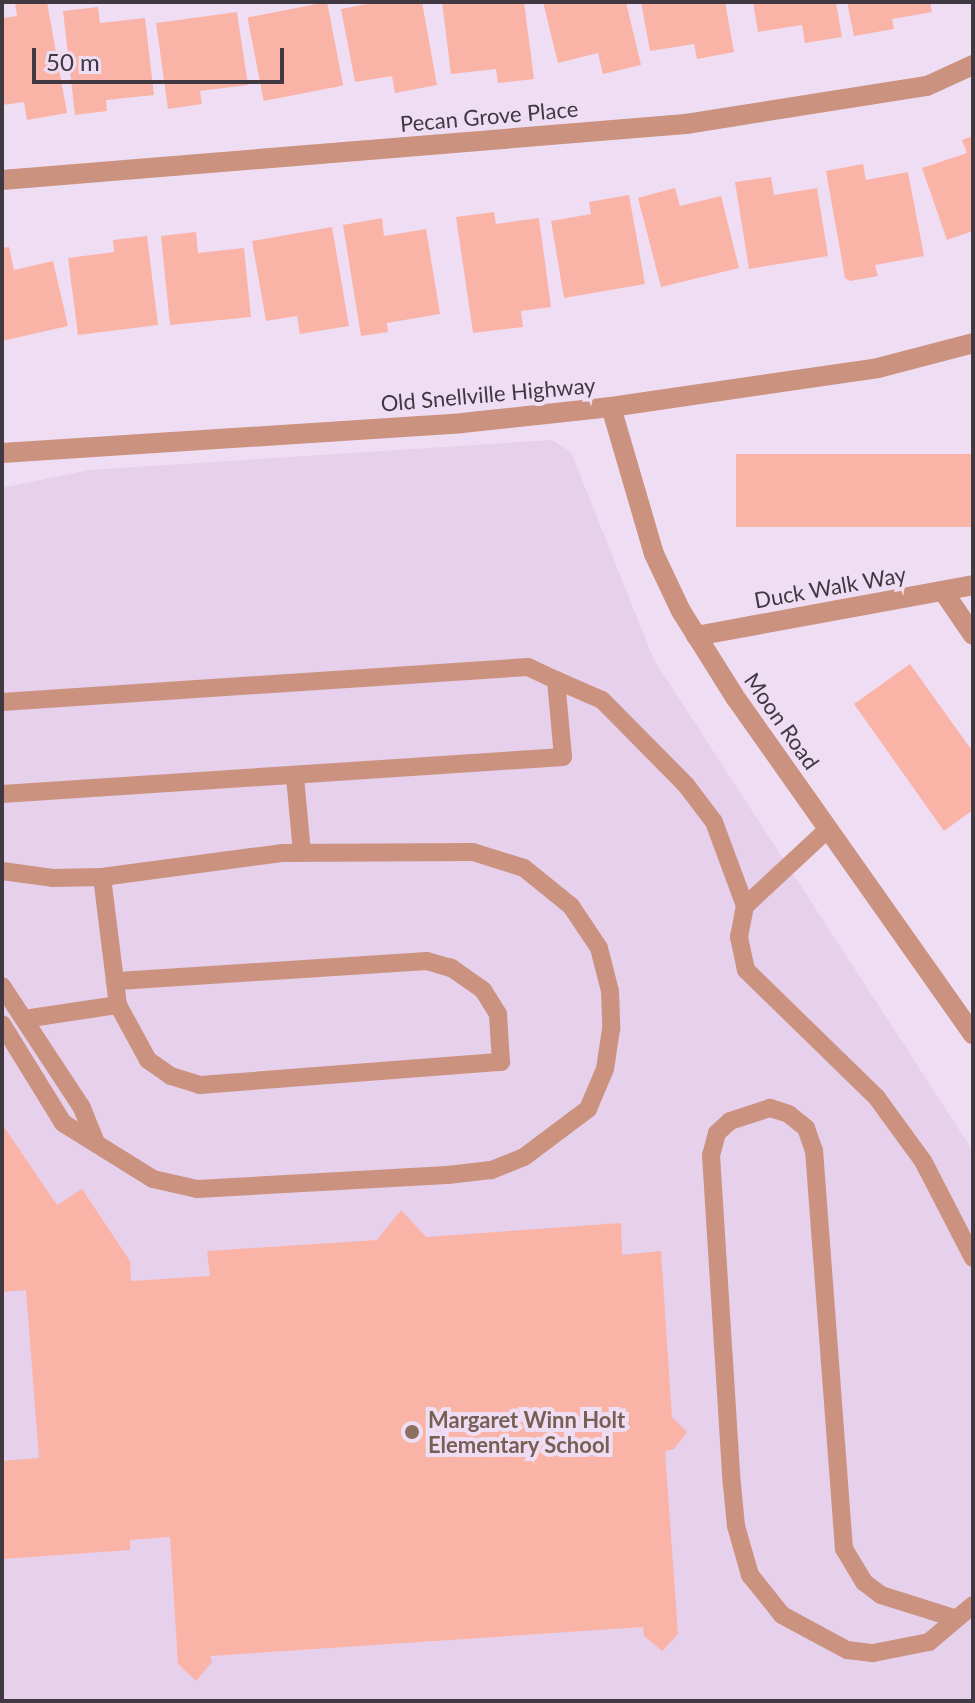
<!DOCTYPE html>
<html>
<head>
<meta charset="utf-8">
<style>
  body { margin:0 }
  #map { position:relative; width:975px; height:1703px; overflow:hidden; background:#efdef3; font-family:Lato,sans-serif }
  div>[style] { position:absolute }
  .built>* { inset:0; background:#e6d0eb }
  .building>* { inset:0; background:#fab4a7; transform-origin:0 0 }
  .service>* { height:18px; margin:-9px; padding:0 9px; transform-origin:9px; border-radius:9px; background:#cb927f }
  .minor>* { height:20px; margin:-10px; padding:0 10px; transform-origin:10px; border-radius:10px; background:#cb927f }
  .tertiary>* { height:20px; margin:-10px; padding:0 10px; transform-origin:10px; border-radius:10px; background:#cb927f }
  .dots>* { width:22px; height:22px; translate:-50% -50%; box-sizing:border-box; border:4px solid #efdef3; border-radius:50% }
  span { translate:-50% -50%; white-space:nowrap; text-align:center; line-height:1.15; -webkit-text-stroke:8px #efdef3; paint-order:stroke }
  .street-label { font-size:22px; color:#403942 }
  .education-label { font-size:22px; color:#785e54; font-weight:700 }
  .left { translate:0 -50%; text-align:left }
  .frame { position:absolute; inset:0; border:4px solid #403942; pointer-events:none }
  .scale { position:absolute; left:32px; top:48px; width:252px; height:36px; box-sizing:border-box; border:4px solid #403942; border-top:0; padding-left:10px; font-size:24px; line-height:28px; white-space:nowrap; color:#403942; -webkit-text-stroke:6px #efdef3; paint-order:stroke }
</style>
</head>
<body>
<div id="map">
  <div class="built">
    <div style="clip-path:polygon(552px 440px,571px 452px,654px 660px,973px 1151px,973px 1701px,2px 1701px,2px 488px,89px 470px)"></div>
  </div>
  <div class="building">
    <div style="clip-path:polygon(47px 2px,67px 113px,27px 120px,24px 102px,2px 105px,2px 18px,17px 16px,15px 3px)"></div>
    <div style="left:327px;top:2px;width:85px;height:81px;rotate:79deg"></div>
    <div style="clip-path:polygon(378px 2px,422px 2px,437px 85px,395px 93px,392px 76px,355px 82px,341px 9px)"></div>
    <div style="clip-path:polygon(442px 2px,524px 2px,534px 79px,498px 83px,496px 69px,451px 74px)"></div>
    <div style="clip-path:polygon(543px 2px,626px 2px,641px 65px,603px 74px,598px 53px,558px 63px)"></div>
    <div style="clip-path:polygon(641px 2px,725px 2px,734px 52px,697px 59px,694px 44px,650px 51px)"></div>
    <div style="clip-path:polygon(753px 2px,836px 2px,842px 37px,805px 43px,802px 25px,758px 32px)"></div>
    <div style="clip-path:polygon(847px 2px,930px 2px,932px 12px,892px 19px,894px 29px,854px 36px)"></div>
    <div style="clip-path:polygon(98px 7px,100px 23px,145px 18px,154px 95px,106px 100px,107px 111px,75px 115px,63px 11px)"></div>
    <div style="clip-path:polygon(237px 12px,248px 85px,200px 91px,202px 104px,168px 109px,156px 23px)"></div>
    <div style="clip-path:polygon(973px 136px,973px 231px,947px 240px,922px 168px,967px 153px,962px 140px)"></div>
    <div style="clip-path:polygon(863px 164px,866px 180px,908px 172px,924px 256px,875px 265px,878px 276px,850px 281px,845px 278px,826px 171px)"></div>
    <div style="clip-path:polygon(771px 177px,774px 195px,817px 188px,828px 256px,749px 269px,735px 182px)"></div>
    <div style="clip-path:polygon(675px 188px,680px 206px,721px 196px,739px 268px,661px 287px,638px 198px)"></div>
    <div style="clip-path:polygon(629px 195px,645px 284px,564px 298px,551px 221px,591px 214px,589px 202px)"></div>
    <div style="clip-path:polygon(494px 212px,496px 224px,539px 218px,551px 307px,521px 311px,523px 327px,473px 333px,456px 217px)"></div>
    <div style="clip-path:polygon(382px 218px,384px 236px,426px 229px,440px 314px,387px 323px,388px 332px,361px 336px,343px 225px)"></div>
    <div style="clip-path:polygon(332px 227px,349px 326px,300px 334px,297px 316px,266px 321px,252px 241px)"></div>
    <div style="clip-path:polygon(196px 232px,198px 253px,244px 248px,251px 317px,170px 325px,161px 236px)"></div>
    <div style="clip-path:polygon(147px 236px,158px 325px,78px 335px,68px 258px,114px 252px,113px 240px)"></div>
    <div style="clip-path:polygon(9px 247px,14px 270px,53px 261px,68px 326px,2px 341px,2px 248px)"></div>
    <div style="left:973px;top:454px;width:73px;height:237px;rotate:90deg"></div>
    <div style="clip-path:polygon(910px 664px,973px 752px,973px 810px,944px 831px,854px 704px)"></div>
    <div style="clip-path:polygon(2px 1124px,57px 1205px,82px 1189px,130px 1261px,131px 1281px,210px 1276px,207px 1251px,377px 1240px,401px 1210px,426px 1237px,621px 1223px,622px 1255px,661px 1251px,672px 1417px,687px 1432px,674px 1449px,665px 1451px,678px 1634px,662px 1651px,644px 1636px,643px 1627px,210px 1656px,212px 1662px,196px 1681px,178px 1664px,170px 1537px,130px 1540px,130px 1550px,2px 1559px,2px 1461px,39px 1458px,26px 1290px,2px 1292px)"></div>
  </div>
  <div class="service">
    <div style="left:556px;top:680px;width:50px;rotate:23.5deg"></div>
    <div style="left:602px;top:700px;width:120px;rotate:45.3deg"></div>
    <div style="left:686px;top:785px;width:46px;rotate:52.9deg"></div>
    <div style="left:714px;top:822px;width:90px;rotate:69.7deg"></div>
    <div style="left:2px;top:702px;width:527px;rotate:-3.81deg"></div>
    <div style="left:528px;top:667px;width:31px;rotate:25deg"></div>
    <div style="left:556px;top:680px;width:77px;rotate:84.8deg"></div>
    <div style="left:563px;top:757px;width:562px;rotate:176.23deg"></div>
    <div style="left:295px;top:777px;width:75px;rotate:84.7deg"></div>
    <div style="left:828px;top:829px;width:113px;rotate:137.1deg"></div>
    <div style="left:745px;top:906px;width:32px;rotate:101deg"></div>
    <div style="left:739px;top:937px;width:34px;rotate:78deg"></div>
    <div style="left:746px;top:970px;width:183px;rotate:44.3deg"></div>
    <div style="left:877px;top:1098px;width:78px;rotate:53.9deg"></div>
    <div style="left:923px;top:1161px;width:109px;rotate:62.7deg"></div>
    <div style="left:2px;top:871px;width:51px;rotate:7.8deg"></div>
    <div style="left:53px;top:878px;width:49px;rotate:-1.2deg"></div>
    <div style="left:102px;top:877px;width:183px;rotate:-7.6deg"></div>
    <div style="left:283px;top:853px;width:190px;rotate:-0.3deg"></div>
    <div style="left:473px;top:852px;width:53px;rotate:17.4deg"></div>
    <div style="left:524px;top:868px;width:60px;rotate:39deg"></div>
    <div style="left:571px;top:906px;width:50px;rotate:56.3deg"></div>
    <div style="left:599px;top:948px;width:44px;rotate:75.7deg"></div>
    <div style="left:610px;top:991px;width:38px;rotate:88deg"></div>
    <div style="left:611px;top:1029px;width:40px;rotate:98.5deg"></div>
    <div style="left:605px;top:1069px;width:43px;rotate:113deg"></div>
    <div style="left:588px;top:1109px;width:80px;rotate:143.1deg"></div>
    <div style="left:524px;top:1157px;width:35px;rotate:158deg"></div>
    <div style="left:491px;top:1170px;width:44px;rotate:173.5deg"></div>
    <div style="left:447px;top:1175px;width:250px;rotate:176.8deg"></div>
    <div style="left:197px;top:1189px;width:45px;rotate:-167.2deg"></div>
    <div style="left:153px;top:1179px;width:106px;rotate:-148.1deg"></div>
    <div style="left:63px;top:1123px;width:116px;rotate:-121.6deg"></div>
    <div style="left:102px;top:877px;width:129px;rotate:82.9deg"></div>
    <div style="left:118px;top:1005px;width:63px;rotate:61.4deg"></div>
    <div style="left:148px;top:1060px;width:28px;rotate:35deg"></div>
    <div style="left:171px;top:1076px;width:30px;rotate:17deg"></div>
    <div style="left:200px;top:1085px;width:302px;rotate:-4.4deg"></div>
    <div style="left:501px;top:1062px;width:48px;rotate:-93.6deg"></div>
    <div style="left:498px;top:1014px;width:28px;rotate:-122deg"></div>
    <div style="left:483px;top:990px;width:39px;rotate:-145deg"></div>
    <div style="left:451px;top:968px;width:25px;rotate:-164deg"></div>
    <div style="left:427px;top:961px;width:313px;rotate:176.3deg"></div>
    <div style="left:2px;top:986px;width:146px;rotate:56.7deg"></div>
    <div style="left:82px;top:1108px;width:38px;rotate:68deg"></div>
    <div style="left:24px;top:1019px;width:95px;rotate:-8.5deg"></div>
    <div style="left:954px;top:1618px;width:77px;rotate:-162.5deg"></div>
    <div style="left:881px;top:1595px;width:21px;rotate:-143deg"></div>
    <div style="left:864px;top:1582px;width:39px;rotate:-121deg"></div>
    <div style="left:844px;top:1549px;width:399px;rotate:-94.3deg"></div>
    <div style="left:814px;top:1151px;width:24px;rotate:-109deg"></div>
    <div style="left:806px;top:1128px;width:22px;rotate:-141deg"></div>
    <div style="left:789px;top:1114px;width:20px;rotate:-162deg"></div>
    <div style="left:770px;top:1108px;width:42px;rotate:162deg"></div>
    <div style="left:730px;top:1121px;width:18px;rotate:137deg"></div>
    <div style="left:717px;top:1133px;width:23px;rotate:105deg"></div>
    <div style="left:711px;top:1155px;width:331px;rotate:86.4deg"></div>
    <div style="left:732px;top:1485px;width:41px;rotate:84.4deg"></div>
    <div style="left:736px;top:1526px;width:51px;rotate:74.1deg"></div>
    <div style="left:750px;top:1575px;width:51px;rotate:51.3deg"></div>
    <div style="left:782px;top:1615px;width:74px;rotate:28.3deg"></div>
    <div style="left:847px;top:1650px;width:26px;rotate:7deg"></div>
    <div style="left:873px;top:1653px;width:57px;rotate:-11.1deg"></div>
    <div style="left:929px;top:1642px;width:57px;rotate:-40.1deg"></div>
  </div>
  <div class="minor">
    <div style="left:2px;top:180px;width:686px;rotate:-4.68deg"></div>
    <div style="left:686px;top:124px;width:244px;rotate:-9deg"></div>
    <div style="left:927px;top:86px;width:51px;rotate:-24.5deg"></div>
    <div style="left:943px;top:591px;width:53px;rotate:55.7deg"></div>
    <div style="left:696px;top:636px;width:282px;rotate:-10.4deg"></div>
  </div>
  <div class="tertiary">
    <div style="left:611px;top:407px;width:153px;rotate:73.7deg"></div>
    <div style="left:654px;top:554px;width:63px;rotate:64.7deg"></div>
    <div style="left:681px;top:611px;width:102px;rotate:57.9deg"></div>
    <div style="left:735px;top:697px;width:413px;rotate:54.8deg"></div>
    <div style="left:2px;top:453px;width:461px;rotate:-3.7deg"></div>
    <div style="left:462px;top:423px;width:150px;rotate:-6.1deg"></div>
    <div style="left:611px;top:407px;width:270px;rotate:-8.3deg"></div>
    <div style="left:878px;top:368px;width:98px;rotate:-14.7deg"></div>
  </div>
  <div class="dots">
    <div style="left:412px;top:1432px;background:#8d6e63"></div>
  </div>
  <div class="street-label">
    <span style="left:489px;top:116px;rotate:-5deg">Pecan Grove Place</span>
    <span style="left:488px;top:394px;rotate:-5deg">Old Snellville Highway</span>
    <span style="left:830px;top:587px;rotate:-10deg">Duck Walk Way</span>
    <span style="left:782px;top:721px;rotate:55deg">Moon Road</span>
  </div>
  <div class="education-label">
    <span class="left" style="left:428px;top:1432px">Margaret Winn Holt<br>Elementary School</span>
  </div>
  <div class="frame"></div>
  <div class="scale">50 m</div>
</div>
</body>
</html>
